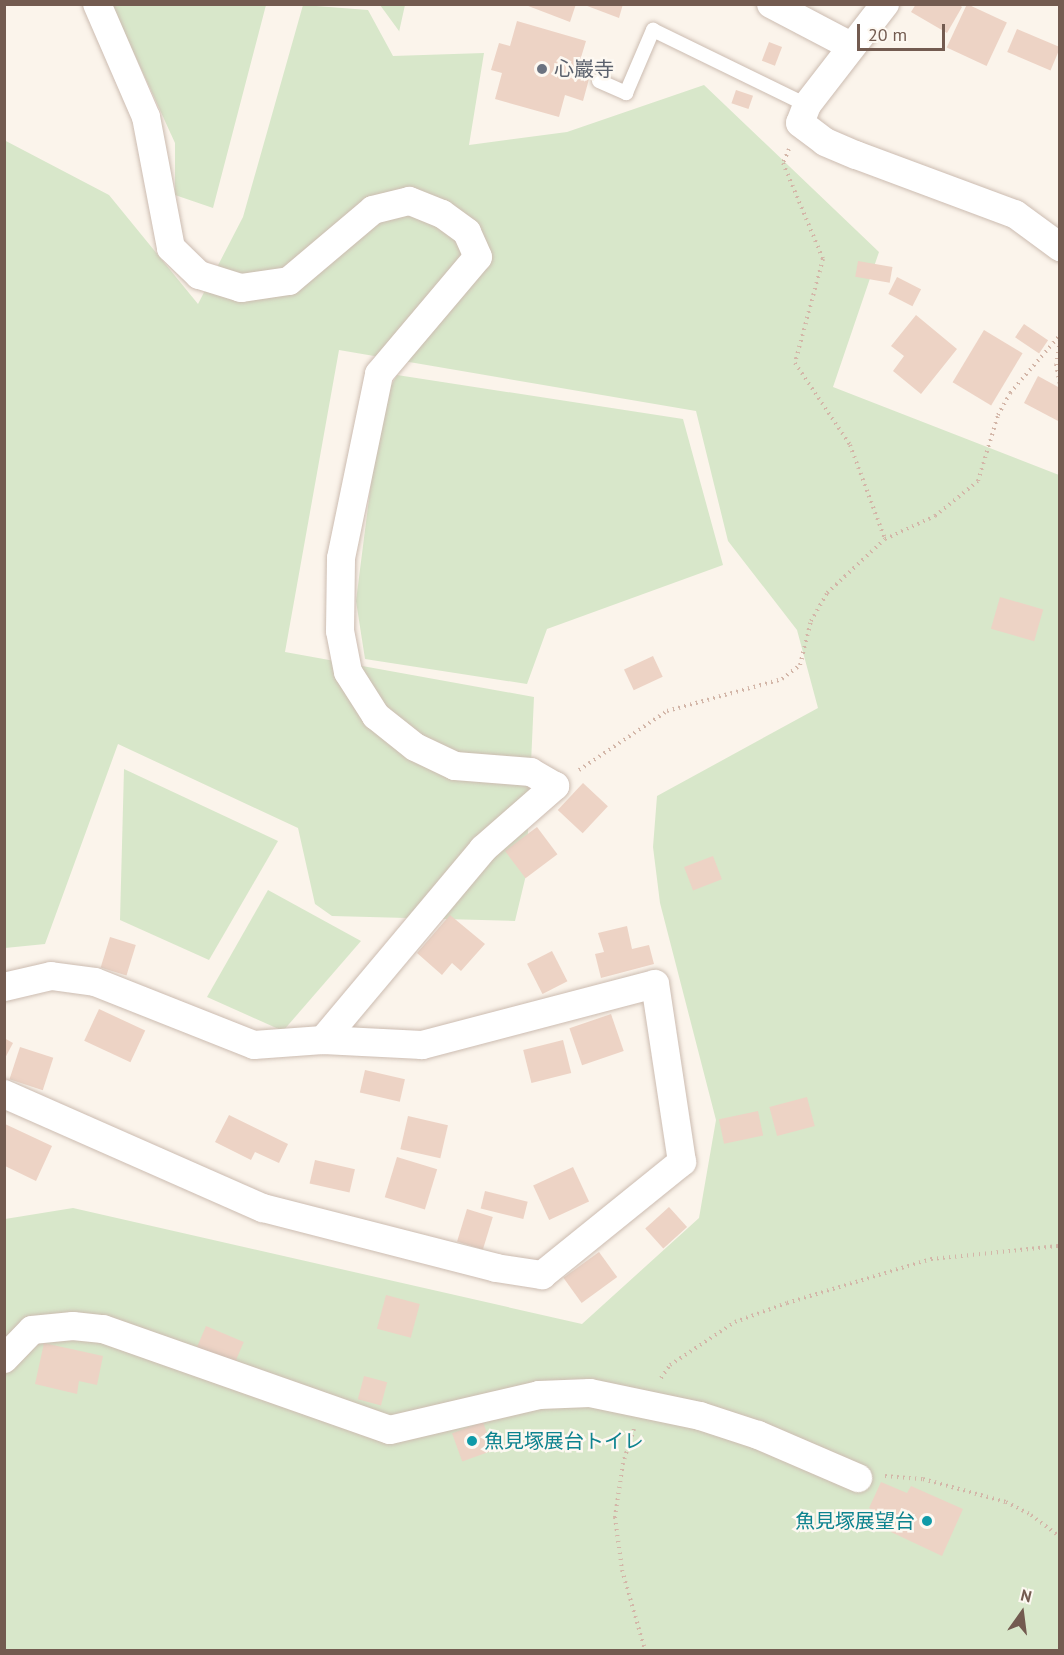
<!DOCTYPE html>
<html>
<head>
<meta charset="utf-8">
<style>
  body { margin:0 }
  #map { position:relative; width:1064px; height:1655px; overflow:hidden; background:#fbf4eb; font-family:"PT Sans","Noto Sans JP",sans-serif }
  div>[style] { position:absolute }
  .green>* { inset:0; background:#d8e7ca }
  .building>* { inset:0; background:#edd3c5; transform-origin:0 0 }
  .path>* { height:4px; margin-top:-2px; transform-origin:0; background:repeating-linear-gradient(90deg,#d3b6a8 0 1.5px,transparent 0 6px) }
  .roads { filter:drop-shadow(0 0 2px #ccbcb1) drop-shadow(0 0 2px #ccbcb1) }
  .service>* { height:14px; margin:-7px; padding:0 7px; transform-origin:7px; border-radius:7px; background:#fff }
  .minor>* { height:28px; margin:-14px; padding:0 14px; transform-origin:14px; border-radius:14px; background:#fff }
  .dots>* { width:16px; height:16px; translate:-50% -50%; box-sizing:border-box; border:3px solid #fdf8f1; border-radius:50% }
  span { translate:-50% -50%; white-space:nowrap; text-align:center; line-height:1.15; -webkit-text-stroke:5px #fdf8f1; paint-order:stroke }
  .worship-label { font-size:20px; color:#5b616d }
  .left { translate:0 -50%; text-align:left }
  .culture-label { font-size:20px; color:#0d838f }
  .right { translate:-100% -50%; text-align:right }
  .frame { position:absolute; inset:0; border:6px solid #735b50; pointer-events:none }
  .north { position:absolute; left:992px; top:1583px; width:60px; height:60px; -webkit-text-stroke:4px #fdf8f1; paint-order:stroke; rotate:14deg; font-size:16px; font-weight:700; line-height:24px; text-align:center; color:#735b50 }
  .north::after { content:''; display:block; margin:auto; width:21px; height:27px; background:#735b50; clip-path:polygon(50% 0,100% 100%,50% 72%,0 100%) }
  .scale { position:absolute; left:857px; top:24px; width:88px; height:27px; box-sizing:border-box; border:3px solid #735b50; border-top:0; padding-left:8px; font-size:18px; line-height:21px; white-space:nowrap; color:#735b50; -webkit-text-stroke:4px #fdf8f1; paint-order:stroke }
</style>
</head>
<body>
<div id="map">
  <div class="green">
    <div style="clip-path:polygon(112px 5px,266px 5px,213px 208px,175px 195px,175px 143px)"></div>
    <div style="clip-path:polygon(303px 5px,368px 10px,393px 56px,484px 53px,469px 145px,567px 132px,704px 85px,879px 252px,833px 387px,1059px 475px,1059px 1650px,5px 1650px,5px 1219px,73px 1208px,582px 1324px,699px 1218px,716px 1120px,660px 903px,653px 847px,657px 796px,818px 708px,797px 630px,728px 541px,696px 411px,339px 350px,285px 652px,534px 697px,526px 875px,515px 921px,332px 916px,315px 904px,298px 828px,118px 744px,45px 944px,5px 948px,4px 140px,109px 195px,198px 304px,243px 217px)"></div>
    <div style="clip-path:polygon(380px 5px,405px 5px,399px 32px,399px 31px)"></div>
    <div style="clip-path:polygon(397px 375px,683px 419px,723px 565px,547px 629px,527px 684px,365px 659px,356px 601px,381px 404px)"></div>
    <div style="clip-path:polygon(124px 769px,278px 841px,209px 960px,120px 920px)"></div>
    <div style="clip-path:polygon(268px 890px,361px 941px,283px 1031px,207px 997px)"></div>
  </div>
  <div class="building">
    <div style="clip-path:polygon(523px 4px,576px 4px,570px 22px)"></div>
    <div style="clip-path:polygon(582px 4px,623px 4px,619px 18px)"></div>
    <div style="clip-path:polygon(916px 4px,958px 4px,962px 7px,947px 33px,911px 12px)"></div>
    <div style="left:967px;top:4px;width:44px;height:48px;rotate:25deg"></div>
    <div style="clip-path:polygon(517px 21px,586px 41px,579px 64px,592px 68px,583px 101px,565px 95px,559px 117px,495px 99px,502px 73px,491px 70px,499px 43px,510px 46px)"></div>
    <div style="left:1017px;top:29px;width:47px;height:25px;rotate:23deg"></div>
    <div style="left:769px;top:42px;width:14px;height:20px;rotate:21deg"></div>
    <div style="left:736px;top:90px;width:18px;height:14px;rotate:19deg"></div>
    <div style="left:858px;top:261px;width:35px;height:16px;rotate:10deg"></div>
    <div style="left:897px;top:277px;width:27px;height:19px;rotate:27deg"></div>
    <div style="clip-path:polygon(916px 315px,957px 349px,921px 394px,893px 371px,904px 356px,891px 346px)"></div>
    <div style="left:1024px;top:324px;width:29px;height:16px;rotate:34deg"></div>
    <div style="left:984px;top:330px;width:45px;height:61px;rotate:31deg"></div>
    <div style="clip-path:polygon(1038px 376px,1060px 388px,1060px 422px,1024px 403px)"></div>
    <div style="left:1000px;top:597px;width:45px;height:33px;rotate:16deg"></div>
    <div style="left:653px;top:656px;width:23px;height:32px;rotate:65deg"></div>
    <div style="left:583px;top:783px;width:34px;height:37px;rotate:43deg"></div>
    <div style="left:537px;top:827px;width:34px;height:40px;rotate:53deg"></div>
    <div style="left:713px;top:856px;width:25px;height:31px;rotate:69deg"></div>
    <div style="clip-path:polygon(450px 915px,485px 944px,461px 971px,452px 963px,442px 975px,417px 953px)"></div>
    <div style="clip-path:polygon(627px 926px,632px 949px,649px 945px,654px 964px,601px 978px,595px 954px,604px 952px,598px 933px)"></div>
    <div style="left:110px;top:937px;width:27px;height:32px;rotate:17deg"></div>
    <div style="left:552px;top:951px;width:34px;height:28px;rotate:63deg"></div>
    <div style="left:99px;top:1009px;width:51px;height:35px;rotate:25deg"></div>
    <div style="left:611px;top:1014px;width:39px;height:44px;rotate:71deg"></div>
    <div style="clip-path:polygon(4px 1038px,13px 1043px,4px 1060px)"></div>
    <div style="left:563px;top:1040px;width:34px;height:41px;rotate:76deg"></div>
    <div style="left:20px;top:1047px;width:35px;height:34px;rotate:18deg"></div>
    <div style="left:365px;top:1070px;width:41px;height:23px;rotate:13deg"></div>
    <div style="left:807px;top:1097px;width:30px;height:39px;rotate:75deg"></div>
    <div style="left:758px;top:1111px;width:25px;height:40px;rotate:78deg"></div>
    <div style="clip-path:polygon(229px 1115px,288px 1144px,279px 1163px,255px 1152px,251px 1160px,215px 1142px)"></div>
    <div style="left:408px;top:1116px;width:41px;height:34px;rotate:13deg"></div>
    <div style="clip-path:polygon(5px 1124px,52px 1146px,36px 1181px,5px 1166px)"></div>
    <div style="left:397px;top:1157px;width:42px;height:42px;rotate:17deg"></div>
    <div style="left:315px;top:1160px;width:41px;height:24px;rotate:13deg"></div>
    <div style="left:573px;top:1167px;width:38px;height:44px;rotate:65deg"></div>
    <div style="left:485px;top:1191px;width:44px;height:18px;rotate:14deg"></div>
    <div style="left:669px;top:1207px;width:27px;height:32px;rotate:48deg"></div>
    <div style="left:467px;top:1209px;width:27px;height:34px;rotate:17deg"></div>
    <div style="left:599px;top:1252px;width:31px;height:44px;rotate:54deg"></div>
    <div style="left:386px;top:1295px;width:35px;height:35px;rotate:15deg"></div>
    <div style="left:206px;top:1326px;width:41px;height:24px;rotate:23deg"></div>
    <div style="clip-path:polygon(44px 1343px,103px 1356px,97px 1385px,79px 1381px,77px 1394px,35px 1384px)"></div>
    <div style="left:364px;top:1376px;width:24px;height:24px;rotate:15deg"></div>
    <div style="left:483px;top:1422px;width:30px;height:33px;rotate:70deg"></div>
    <div style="clip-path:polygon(881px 1482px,907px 1493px,911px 1486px,963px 1509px,942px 1556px,891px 1532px,896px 1521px,869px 1508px)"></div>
  </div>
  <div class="path">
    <div style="left:789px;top:149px;width:15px;rotate:113deg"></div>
    <div style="left:783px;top:163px;width:104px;rotate:67.4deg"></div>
    <div style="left:823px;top:259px;width:108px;rotate:105.1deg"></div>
    <div style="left:795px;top:363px;width:99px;rotate:56.1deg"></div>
    <div style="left:850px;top:445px;width:100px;rotate:69.6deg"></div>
    <div style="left:1060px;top:340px;width:24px;rotate:99deg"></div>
    <div style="left:1056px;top:364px;width:20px;rotate:79deg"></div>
    <div style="left:579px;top:770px;width:106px;rotate:-33.8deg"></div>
    <div style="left:667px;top:711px;width:119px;rotate:-15.5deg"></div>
    <div style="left:782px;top:679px;width:23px;rotate:-38deg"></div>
    <div style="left:800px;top:665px;width:45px;rotate:-76deg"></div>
    <div style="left:811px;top:621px;width:32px;rotate:-60deg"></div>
    <div style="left:827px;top:593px;width:79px;rotate:-43deg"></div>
    <div style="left:885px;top:539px;width:55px;rotate:-24.7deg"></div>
    <div style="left:935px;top:516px;width:55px;rotate:-39.1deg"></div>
    <div style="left:978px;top:481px;width:69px;rotate:-73.1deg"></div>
    <div style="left:998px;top:415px;width:25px;rotate:-61deg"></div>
    <div style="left:1010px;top:393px;width:77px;rotate:-49.2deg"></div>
    <div style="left:661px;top:1378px;width:16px;rotate:-55deg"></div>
    <div style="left:670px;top:1365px;width:78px;rotate:-33.5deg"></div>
    <div style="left:735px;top:1322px;width:55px;rotate:-20.1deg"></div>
    <div style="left:787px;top:1303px;width:151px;rotate:-17deg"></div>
    <div style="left:931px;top:1259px;width:130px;rotate:-5.8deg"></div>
    <div style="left:634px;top:1429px;width:36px;rotate:108deg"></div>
    <div style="left:623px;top:1463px;width:55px;rotate:98.4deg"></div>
    <div style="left:615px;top:1517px;width:53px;rotate:82.5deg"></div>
    <div style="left:622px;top:1570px;width:83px;rotate:74deg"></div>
    <div style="left:885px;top:1476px;width:38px;rotate:5deg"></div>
    <div style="left:923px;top:1479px;width:86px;rotate:15.5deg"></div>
    <div style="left:1006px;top:1502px;width:28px;rotate:27deg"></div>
    <div style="left:1031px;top:1515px;width:36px;rotate:37deg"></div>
  </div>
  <div class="roads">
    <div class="service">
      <div style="left:599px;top:81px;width:30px;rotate:24deg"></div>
      <div style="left:626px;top:93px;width:69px;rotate:-66.8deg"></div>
      <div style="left:653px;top:30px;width:171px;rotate:26deg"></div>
    </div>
    <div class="minor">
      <div style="left:771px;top:4px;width:90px;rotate:27.7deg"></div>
      <div style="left:885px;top:4px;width:128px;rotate:127.7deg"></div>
      <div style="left:807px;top:105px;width:19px;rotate:111deg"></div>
      <div style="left:800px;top:123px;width:31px;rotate:37deg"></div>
      <div style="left:825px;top:142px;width:34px;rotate:23deg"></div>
      <div style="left:856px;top:155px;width:170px;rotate:20.4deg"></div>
      <div style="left:1015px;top:214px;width:56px;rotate:36.3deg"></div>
      <div style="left:4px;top:987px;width:48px;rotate:-13.2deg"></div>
      <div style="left:51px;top:976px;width:44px;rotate:7.8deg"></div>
      <div style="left:95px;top:982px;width:171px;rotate:21.6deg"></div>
      <div style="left:254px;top:1045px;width:69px;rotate:-4.1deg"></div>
      <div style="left:323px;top:1040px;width:249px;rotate:-50deg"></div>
      <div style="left:483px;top:849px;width:96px;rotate:-41.2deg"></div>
      <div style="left:555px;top:786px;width:28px;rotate:-150deg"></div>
      <div style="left:531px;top:772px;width:76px;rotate:-175.5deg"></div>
      <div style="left:455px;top:766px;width:44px;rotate:-154.6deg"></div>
      <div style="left:415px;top:747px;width:50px;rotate:-141.5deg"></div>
      <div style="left:376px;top:716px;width:52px;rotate:-122.5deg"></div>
      <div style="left:348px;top:672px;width:42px;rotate:-101deg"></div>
      <div style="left:340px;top:631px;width:73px;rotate:-89.2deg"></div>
      <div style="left:341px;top:558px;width:188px;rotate:-78.3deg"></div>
      <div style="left:379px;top:374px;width:153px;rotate:-49.8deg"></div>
      <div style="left:478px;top:257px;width:27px;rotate:-114deg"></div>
      <div style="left:467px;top:232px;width:31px;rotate:-144deg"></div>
      <div style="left:442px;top:214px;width:35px;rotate:-158deg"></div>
      <div style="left:409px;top:201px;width:37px;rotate:166deg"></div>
      <div style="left:373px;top:210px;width:110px;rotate:139.8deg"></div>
      <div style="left:289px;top:281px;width:49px;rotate:171.7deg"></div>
      <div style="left:241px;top:288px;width:44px;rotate:-162.8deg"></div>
      <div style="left:199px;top:275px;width:39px;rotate:-136deg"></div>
      <div style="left:171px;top:248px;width:133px;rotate:-100.8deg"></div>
      <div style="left:146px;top:117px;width:123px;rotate:-113.4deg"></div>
      <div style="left:4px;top:1094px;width:283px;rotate:23.8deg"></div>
      <div style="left:263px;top:1208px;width:241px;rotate:14.4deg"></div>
      <div style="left:496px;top:1268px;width:47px;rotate:8.7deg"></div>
      <div style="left:542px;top:1275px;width:180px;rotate:-38.9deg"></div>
      <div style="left:682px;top:1162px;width:180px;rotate:-98.6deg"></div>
      <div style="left:655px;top:984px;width:241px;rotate:165.3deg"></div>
      <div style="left:422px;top:1045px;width:99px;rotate:-177.1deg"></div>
      <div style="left:4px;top:1359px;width:40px;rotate:-46deg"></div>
      <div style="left:32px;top:1330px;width:41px;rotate:-5.6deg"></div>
      <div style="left:73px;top:1326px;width:30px;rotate:6deg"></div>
      <div style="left:103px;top:1329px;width:304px;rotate:19.4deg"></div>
      <div style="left:390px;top:1430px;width:153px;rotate:-13.2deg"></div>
      <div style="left:539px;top:1395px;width:51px;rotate:-2.2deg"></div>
      <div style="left:590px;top:1393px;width:112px;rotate:11.8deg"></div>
      <div style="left:700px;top:1416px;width:61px;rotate:18.1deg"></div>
      <div style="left:758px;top:1435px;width:109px;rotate:23.3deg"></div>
    </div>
  </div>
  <div class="dots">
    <div style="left:542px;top:69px;background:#6b7280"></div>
    <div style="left:472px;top:1441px;background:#0f9aa8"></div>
    <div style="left:927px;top:1521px;background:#0f9aa8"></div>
  </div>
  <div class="worship-label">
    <span class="left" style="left:554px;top:69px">心巖寺</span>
  </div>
  <div class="culture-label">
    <span class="left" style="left:484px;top:1441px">魚見塚展台トイレ</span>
    <span class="right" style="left:915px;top:1521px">魚見塚展望台</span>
  </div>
  <div class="frame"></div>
  <div class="north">N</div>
  <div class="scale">20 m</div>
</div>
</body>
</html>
